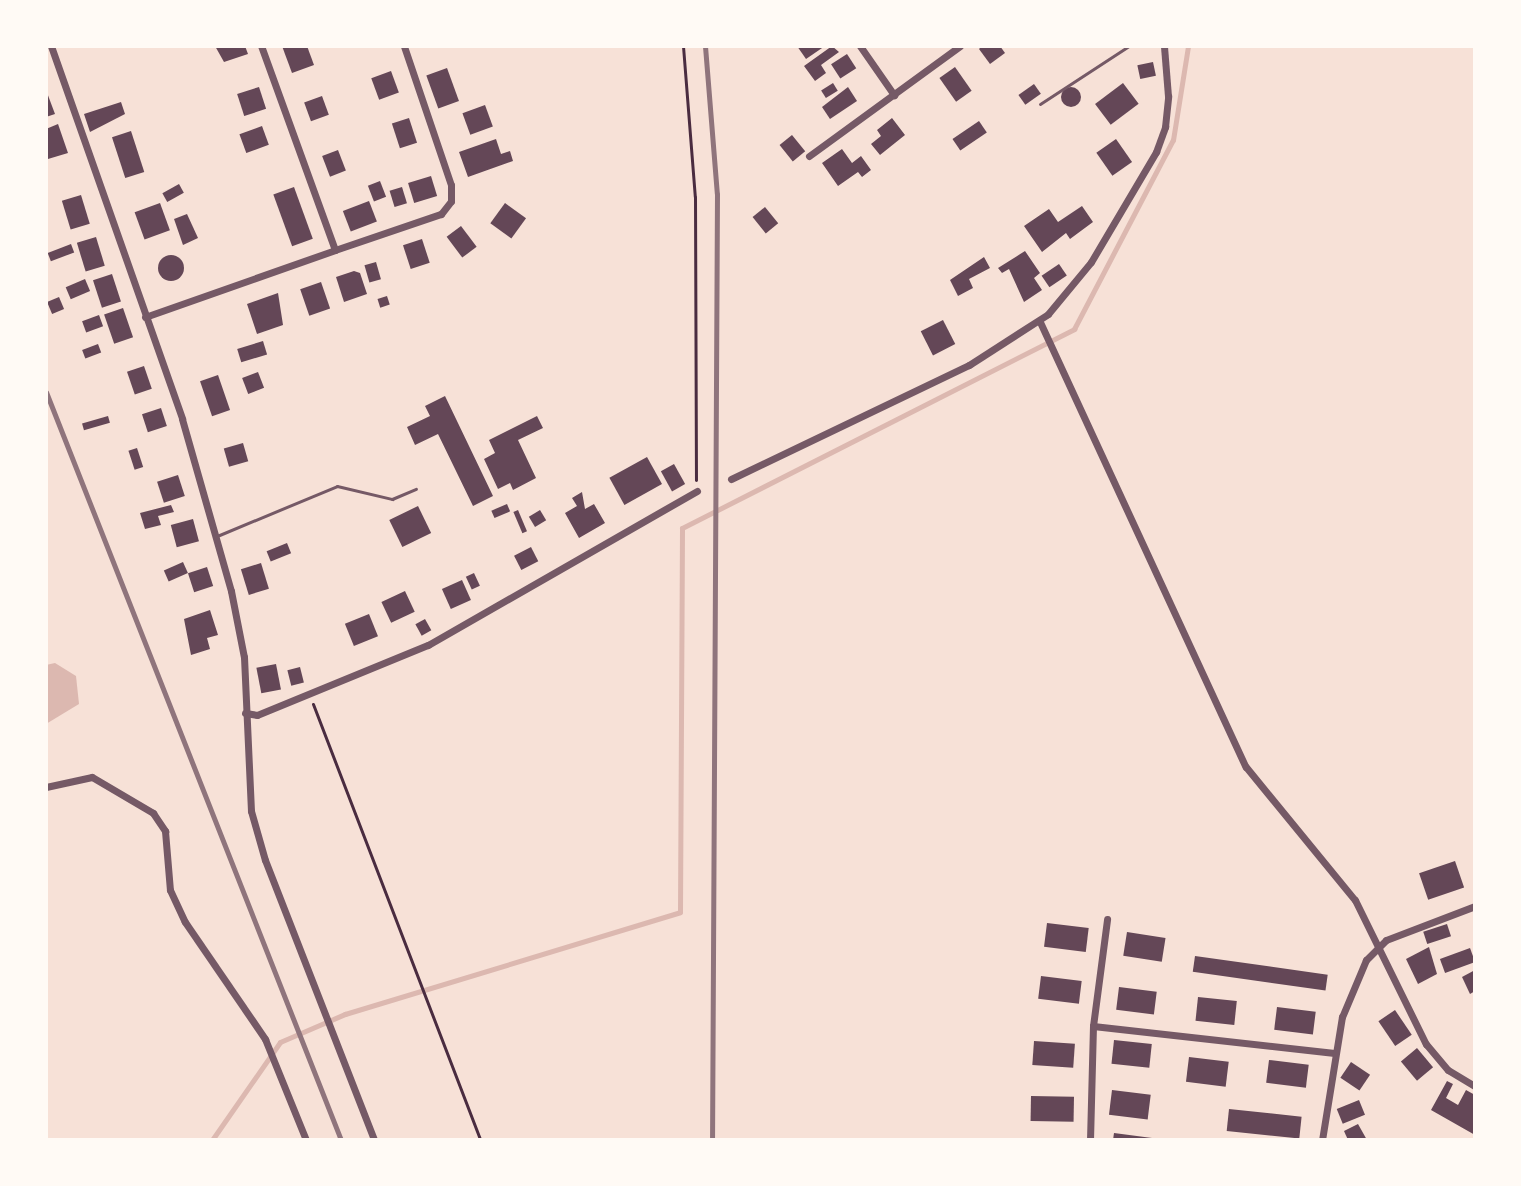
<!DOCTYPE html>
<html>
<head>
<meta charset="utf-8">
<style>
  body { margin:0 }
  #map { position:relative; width:1521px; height:1186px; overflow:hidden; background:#f7e1d7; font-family:"DM Sans",sans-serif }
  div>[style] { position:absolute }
  .water>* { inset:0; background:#dcb8b0 }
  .stream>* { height:5px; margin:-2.5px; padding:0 2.5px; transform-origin:2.5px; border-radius:2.5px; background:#dcb8b0 }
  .building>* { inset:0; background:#644757; transform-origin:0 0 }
  .round { border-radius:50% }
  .path>* { height:3px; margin:-1.5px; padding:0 1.5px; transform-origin:1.5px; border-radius:1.5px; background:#4a2c40 }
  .service>* { height:3px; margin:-1.5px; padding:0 1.5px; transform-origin:1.5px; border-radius:1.5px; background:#755966 }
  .minor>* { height:7px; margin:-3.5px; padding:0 3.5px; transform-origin:3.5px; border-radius:3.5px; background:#755966 }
  .rail>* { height:5px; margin:-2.5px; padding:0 2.5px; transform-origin:2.5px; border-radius:2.5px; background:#8f747c }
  span { translate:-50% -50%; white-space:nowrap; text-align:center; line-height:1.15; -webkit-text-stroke:6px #fffaf5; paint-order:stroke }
  .frame { position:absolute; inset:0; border:48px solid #fffaf5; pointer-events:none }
</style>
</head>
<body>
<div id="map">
  <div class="water">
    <div style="clip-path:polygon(55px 663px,76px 676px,79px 704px,46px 724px,46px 665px)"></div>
  </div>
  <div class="stream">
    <div style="left:212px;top:1140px;width:119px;rotate:-55.2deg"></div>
    <div style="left:280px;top:1042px;width:71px;rotate:-23.3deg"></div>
    <div style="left:345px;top:1014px;width:350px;rotate:-16.9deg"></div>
    <div style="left:680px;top:912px;width:384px;rotate:-89.7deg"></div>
    <div style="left:682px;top:528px;width:440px;rotate:-26.9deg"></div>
    <div style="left:1074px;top:329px;width:213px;rotate:-62.4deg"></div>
    <div style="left:1173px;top:140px;width:95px;rotate:-80.9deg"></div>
  </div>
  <div class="building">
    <div style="clip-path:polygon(215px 46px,245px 46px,248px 54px,224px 62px)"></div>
    <div style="clip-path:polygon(282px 46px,307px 46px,314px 65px,292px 73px)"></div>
    <div style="clip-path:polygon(797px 46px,825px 46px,806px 59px)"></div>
    <div style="clip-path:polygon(832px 46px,839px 52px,821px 65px,826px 73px,815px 81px,804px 66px)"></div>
    <div style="clip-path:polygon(982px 46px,1000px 46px,1005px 53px,990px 64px,979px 49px)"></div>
    <div style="left:847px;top:54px;width:17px;height:19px;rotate:57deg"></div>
    <div style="left:1153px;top:62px;width:14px;height:16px;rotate:78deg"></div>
    <div style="left:955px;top:67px;width:29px;height:19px;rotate:55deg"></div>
    <div style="left:447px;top:68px;width:35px;height:22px;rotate:70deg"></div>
    <div style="left:391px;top:71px;width:23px;height:21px;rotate:70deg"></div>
    <div style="left:833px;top:83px;width:9px;height:14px;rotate:58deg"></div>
    <div style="left:1123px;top:83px;width:26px;height:35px;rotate:53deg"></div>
    <div style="left:1034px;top:84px;width:12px;height:19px;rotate:55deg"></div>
    <div class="round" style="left:1061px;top:87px;width:20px;height:20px"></div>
    <div style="left:259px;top:87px;width:23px;height:23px;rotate:72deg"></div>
    <div style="clip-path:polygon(848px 87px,857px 101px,830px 119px,822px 107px)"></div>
    <div style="clip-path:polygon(46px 90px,55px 114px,46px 117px)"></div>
    <div style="left:322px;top:96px;width:20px;height:19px;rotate:70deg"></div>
    <div style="clip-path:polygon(121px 102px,125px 114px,90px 132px,84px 114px)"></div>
    <div style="left:485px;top:105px;width:23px;height:24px;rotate:70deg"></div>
    <div style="left:409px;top:118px;width:26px;height:18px;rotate:72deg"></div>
    <div style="clip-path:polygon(892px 118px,905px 135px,880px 155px,871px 144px,881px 136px,877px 130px)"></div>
    <div style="left:979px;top:121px;width:14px;height:32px;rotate:56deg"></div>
    <div style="clip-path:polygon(58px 124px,68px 153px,48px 159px,46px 129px)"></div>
    <div style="left:262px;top:126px;width:20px;height:24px;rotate:70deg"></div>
    <div style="left:131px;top:131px;width:43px;height:20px;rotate:72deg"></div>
    <div style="left:792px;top:135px;width:21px;height:16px;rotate:51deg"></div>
    <div style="clip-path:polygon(496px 139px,501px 154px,510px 151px,513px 161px,468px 177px,459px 152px)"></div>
    <div style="left:1116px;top:139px;width:28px;height:24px;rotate:55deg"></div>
    <div style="clip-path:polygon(842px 149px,852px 163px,861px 156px,871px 170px,862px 177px,858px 172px,838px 186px,822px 163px)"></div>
    <div style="left:338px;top:150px;width:22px;height:17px;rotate:69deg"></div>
    <div style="left:431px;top:176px;width:21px;height:24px;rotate:73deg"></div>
    <div style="left:380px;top:181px;width:17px;height:13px;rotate:69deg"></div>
    <div style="left:179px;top:184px;width:10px;height:19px;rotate:61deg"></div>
    <div style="left:294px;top:187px;width:55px;height:22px;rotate:70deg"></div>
    <div style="left:402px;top:187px;width:17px;height:13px;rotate:73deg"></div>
    <div style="left:81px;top:195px;width:30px;height:20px;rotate:73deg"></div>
    <div style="left:369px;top:201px;width:22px;height:28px;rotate:69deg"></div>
    <div style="left:160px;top:203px;width:29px;height:27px;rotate:70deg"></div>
    <div style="left:505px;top:203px;width:26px;height:25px;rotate:36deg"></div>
    <div style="clip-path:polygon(1082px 206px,1093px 222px,1070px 239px,1066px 233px,1042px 252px,1024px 226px,1049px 209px,1058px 222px)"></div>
    <div style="left:765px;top:207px;width:21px;height:16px;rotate:51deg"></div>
    <div style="clip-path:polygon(187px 214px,198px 238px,183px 245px,174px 219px)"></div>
    <div style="left:461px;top:226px;width:26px;height:18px;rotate:53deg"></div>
    <div style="left:96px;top:237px;width:30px;height:20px;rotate:73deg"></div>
    <div style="left:422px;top:239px;width:25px;height:20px;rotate:72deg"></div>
    <div style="left:71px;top:244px;width:9px;height:25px;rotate:69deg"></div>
    <div style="clip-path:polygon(1025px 251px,1040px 273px,1034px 278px,1042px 290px,1024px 302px,1009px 269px,1002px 273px,998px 268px)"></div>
    <div class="round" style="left:158px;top:255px;width:26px;height:26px"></div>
    <div style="clip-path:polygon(984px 257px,990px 268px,969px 279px,973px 288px,958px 296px,950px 280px)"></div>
    <div style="left:376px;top:262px;width:18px;height:12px;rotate:74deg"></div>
    <div style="left:1059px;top:264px;width:14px;height:21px;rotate:56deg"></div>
    <div style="clip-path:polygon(354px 271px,360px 273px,367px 294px,344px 302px,336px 277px)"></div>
    <div style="left:112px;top:274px;width:29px;height:20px;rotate:72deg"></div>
    <div style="left:85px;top:279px;width:13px;height:21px;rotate:67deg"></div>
    <div style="left:321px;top:282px;width:28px;height:22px;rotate:71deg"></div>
    <div style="clip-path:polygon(278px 293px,283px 325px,257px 334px,247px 304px)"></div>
    <div style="left:387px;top:296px;width:9px;height:10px;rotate:72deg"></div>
    <div style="left:59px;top:297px;width:13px;height:13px;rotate:67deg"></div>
    <div style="left:123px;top:308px;width:31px;height:20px;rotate:71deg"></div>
    <div style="left:99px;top:315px;width:12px;height:18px;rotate:70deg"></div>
    <div style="left:943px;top:320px;width:27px;height:25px;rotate:63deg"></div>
    <div style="left:263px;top:341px;width:14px;height:27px;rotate:73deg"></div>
    <div style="left:98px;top:344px;width:9px;height:17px;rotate:69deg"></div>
    <div style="left:144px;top:366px;width:24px;height:18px;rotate:71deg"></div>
    <div style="left:258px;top:372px;width:17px;height:17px;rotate:69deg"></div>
    <div style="left:218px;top:375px;width:37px;height:19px;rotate:71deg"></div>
    <div style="clip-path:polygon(445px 396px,493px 496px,473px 506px,438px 434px,415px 445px,407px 427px,430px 416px,425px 406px)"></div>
    <div style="left:161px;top:408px;width:19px;height:20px;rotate:72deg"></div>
    <div style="left:108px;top:416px;width:7px;height:27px;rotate:74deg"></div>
    <div style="clip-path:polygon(537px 416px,543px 428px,518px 440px,536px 478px,513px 490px,510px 483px,498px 489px,484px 459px,495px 453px,489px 440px)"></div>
    <div style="left:243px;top:443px;width:19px;height:20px;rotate:74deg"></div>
    <div style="left:137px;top:448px;width:20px;height:9px;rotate:72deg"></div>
    <div style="left:647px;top:457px;width:31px;height:43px;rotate:61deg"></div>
    <div style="left:674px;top:464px;width:23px;height:15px;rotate:61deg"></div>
    <div style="left:178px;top:475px;width:22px;height:22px;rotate:72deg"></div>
    <div style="clip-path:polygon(582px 492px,585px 509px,594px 504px,605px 523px,579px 538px,565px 513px,577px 506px,572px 498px)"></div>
    <div style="left:507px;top:504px;width:8px;height:17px;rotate:67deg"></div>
    <div style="clip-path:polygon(171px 505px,174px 512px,158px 516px,161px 525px,145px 529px,140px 513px)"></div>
    <div style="left:418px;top:506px;width:30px;height:32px;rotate:64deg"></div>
    <div style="left:518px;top:510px;width:23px;height:5px;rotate:67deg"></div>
    <div style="left:540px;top:510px;width:12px;height:13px;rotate:59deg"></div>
    <div style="left:193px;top:519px;width:23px;height:23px;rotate:75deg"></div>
    <div style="left:287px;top:543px;width:11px;height:22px;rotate:68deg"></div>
    <div style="left:531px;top:547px;width:16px;height:19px;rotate:63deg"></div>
    <div style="left:183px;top:562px;width:12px;height:21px;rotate:66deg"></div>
    <div style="left:261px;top:563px;width:27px;height:21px;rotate:73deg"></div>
    <div style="left:207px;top:567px;width:20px;height:20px;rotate:72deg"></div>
    <div style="left:474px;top:573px;width:14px;height:9px;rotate:65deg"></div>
    <div style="left:462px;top:580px;width:22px;height:22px;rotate:66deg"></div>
    <div style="left:405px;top:591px;width:23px;height:26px;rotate:65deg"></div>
    <div style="clip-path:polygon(210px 610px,218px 635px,207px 638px,210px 649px,191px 655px,184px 619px)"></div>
    <div style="left:369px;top:614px;width:24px;height:26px;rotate:68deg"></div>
    <div style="left:425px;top:619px;width:13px;height:11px;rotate:61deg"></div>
    <div style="left:276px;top:664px;width:26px;height:20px;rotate:79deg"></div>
    <div style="left:300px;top:667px;width:16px;height:13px;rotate:76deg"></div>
    <div style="left:1455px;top:861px;width:28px;height:38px;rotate:71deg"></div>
    <div style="left:1047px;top:923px;width:42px;height:24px;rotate:7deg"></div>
    <div style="left:1447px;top:924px;width:13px;height:25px;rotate:72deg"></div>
    <div style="left:1127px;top:932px;width:39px;height:24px;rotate:9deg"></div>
    <div style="clip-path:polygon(1429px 947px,1437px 974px,1418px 984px,1406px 959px)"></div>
    <div style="left:1470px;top:948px;width:15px;height:32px;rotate:70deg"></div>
    <div style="left:1195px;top:956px;width:134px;height:16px;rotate:8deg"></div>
    <div style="clip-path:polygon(1475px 970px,1475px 991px,1470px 994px,1462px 977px)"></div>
    <div style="left:1041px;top:976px;width:41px;height:23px;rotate:7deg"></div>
    <div style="left:1119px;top:987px;width:38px;height:23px;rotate:7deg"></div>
    <div style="left:1198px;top:997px;width:39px;height:24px;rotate:6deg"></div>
    <div style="left:1277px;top:1007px;width:39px;height:23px;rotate:7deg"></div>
    <div style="left:1395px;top:1010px;width:30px;height:20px;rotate:56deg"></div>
    <div style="left:1114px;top:1040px;width:38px;height:24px;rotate:6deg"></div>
    <div style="left:1034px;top:1041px;width:41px;height:24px;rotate:4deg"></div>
    <div style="left:1417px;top:1048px;width:25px;height:21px;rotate:50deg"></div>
    <div style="left:1189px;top:1057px;width:40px;height:25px;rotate:7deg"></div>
    <div style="left:1269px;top:1060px;width:40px;height:23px;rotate:7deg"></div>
    <div style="left:1351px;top:1062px;width:23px;height:19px;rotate:34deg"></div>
    <div style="clip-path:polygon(1447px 1081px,1453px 1084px,1446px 1098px,1458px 1105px,1466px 1090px,1475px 1095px,1475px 1135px,1431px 1110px)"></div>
    <div style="left:1112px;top:1090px;width:39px;height:25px;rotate:7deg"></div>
    <div style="left:1031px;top:1096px;width:43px;height:25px;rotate:1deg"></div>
    <div style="left:1359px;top:1100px;width:16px;height:24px;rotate:68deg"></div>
    <div style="left:1229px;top:1109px;width:73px;height:22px;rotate:6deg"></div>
    <div style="clip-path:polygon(1358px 1124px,1367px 1140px,1348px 1140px,1344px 1131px)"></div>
    <div style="clip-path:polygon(1114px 1133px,1152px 1138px,1151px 1140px,1113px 1140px)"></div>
  </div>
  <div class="path">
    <div style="left:683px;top:46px;width:151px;rotate:85.5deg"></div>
    <div style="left:695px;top:197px;width:283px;rotate:89.8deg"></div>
    <div style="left:313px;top:704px;width:467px;rotate:69deg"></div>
  </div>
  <div class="service">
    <div style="left:1040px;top:104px;width:106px;rotate:-33.1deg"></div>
    <div style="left:217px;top:536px;width:130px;rotate:-22.6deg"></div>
    <div style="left:337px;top:486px;width:57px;rotate:13.3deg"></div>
    <div style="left:392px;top:499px;width:26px;rotate:-23deg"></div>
  </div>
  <div class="minor">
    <div style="left:51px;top:46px;width:395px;rotate:70.6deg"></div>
    <div style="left:182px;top:419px;width:179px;rotate:74.1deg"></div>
    <div style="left:231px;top:591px;width:67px;rotate:78.9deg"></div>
    <div style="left:244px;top:657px;width:154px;rotate:87.4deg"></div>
    <div style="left:251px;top:811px;width:51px;rotate:74.1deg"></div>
    <div style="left:265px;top:860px;width:300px;rotate:68.7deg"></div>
    <div style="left:860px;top:46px;width:60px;rotate:55.2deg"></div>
    <div style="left:809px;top:156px;width:187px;rotate:-36.1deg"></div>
    <div style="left:335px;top:250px;width:112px;rotate:-18.8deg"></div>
    <div style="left:441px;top:214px;width:16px;rotate:-52deg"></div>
    <div style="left:451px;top:201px;width:16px;rotate:-90deg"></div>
    <div style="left:451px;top:185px;width:147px;rotate:-108.7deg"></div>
    <div style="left:145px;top:317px;width:201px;rotate:-19.4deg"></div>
    <div style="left:335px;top:250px;width:217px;rotate:-109.9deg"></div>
    <div style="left:1040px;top:322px;width:490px;rotate:65.2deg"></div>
    <div style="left:1246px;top:767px;width:172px;rotate:50.7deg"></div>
    <div style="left:1355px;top:900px;width:161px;rotate:63.8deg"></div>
    <div style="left:1426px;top:1044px;width:34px;rotate:50deg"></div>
    <div style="left:1448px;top:1070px;width:31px;rotate:31deg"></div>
    <div style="left:731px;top:479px;width:264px;rotate:-25.6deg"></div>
    <div style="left:969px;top:365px;width:94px;rotate:-32.8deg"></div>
    <div style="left:1048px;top:314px;width:67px;rotate:-50.4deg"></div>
    <div style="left:1091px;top:262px;width:128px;rotate:-59.4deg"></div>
    <div style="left:1156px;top:152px;width:27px;rotate:-70deg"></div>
    <div style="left:1165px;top:127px;width:31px;rotate:-84deg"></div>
    <div style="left:1168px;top:96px;width:50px;rotate:-94.6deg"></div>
    <div style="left:245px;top:713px;width:12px;rotate:9deg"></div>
    <div style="left:257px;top:715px;width:185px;rotate:-22.3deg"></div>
    <div style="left:428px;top:645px;width:310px;rotate:-29.8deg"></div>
    <div style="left:46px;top:787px;width:47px;rotate:-12.3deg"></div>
    <div style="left:92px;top:777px;width:71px;rotate:30.5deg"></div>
    <div style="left:153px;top:813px;width:22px;rotate:56deg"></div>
    <div style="left:165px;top:831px;width:59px;rotate:85.2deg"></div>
    <div style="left:170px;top:890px;width:35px;rotate:65deg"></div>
    <div style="left:185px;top:922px;width:142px;rotate:55.6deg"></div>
    <div style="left:265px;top:1039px;width:109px;rotate:67.9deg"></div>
    <div style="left:1093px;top:1026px;width:243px;rotate:6.4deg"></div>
    <div style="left:1090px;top:1140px;width:114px;rotate:-88.5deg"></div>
    <div style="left:1093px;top:1026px;width:108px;rotate:-82.5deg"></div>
    <div style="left:1322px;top:1140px;width:125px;rotate:-80.8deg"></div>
    <div style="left:1342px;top:1017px;width:62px;rotate:-67.2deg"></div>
    <div style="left:1366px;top:960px;width:28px;rotate:-45deg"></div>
    <div style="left:1386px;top:940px;width:95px;rotate:-20.9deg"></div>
  </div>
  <div class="rail">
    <div style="left:705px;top:46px;width:148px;rotate:85.4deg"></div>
    <div style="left:717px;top:194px;width:946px;rotate:90.3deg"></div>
    <div style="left:46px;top:392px;width:804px;rotate:68.48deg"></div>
  </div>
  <div class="frame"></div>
</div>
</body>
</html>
